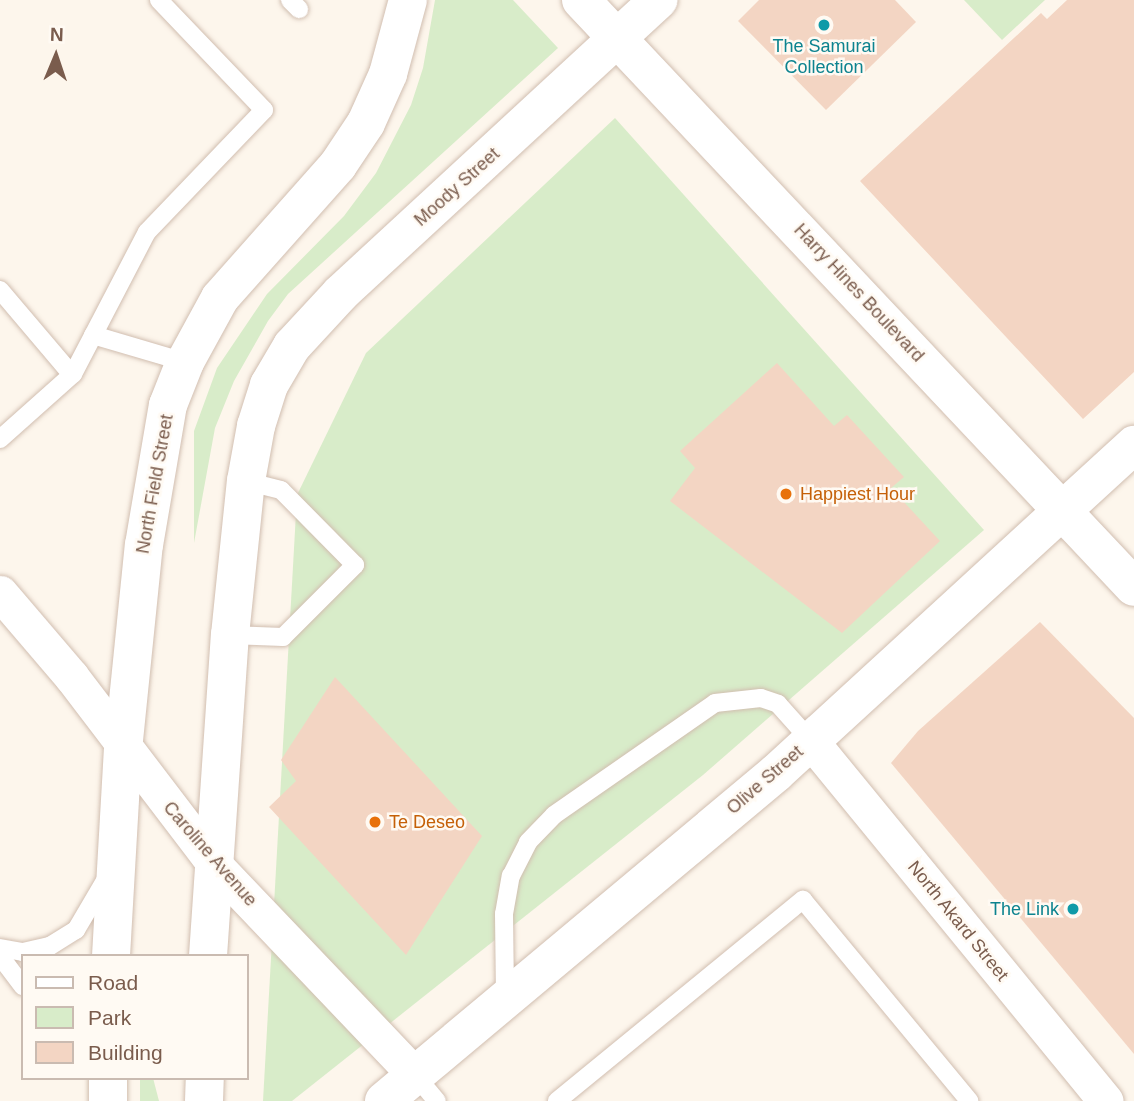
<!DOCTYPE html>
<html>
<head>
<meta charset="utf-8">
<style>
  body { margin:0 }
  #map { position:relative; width:1134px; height:1101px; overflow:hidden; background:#fdf6ec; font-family:Arial,sans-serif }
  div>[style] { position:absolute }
  .green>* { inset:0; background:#d8ecc9 }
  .building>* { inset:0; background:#f3d5c3 }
  .roads { filter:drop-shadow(0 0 2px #d1beb0) drop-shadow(0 0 2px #d1beb0) }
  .service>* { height:18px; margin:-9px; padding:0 9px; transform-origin:9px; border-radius:9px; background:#fff }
  .minor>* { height:35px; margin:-17.5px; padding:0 17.5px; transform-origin:17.5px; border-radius:17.5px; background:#fff }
  .secondary>* { height:38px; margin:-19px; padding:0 19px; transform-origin:19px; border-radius:19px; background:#fff }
  .dots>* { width:19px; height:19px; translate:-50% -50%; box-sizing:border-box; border:4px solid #fffaf3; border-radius:50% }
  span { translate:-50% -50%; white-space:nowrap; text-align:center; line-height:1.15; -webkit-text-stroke:5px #fffaf3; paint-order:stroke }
  .culture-label { font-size:18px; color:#0d838f }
  .right { translate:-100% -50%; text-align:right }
  .street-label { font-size:18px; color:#7a5c4d }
  .food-label { font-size:18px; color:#c56008 }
  .left { translate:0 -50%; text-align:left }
  .legend { position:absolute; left:21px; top:954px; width:228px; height:126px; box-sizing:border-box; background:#fffaf3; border:2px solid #cabbb1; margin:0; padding:9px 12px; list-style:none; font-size:21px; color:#7a5c4d }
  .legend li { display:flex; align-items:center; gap:14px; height:35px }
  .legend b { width:35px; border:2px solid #cabbb1 }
  .north { position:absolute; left:21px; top:21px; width:70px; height:70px; -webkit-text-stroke:5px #fffaf3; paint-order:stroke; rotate:2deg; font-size:19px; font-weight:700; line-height:28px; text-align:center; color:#7a5c4d }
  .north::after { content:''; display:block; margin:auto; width:24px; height:32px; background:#7a5c4d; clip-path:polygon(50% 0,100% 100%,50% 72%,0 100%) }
</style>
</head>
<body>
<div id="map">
  <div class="green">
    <div style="clip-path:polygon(435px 0,513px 0,558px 48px,288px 294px,268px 321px,234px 381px,215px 428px,194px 543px,194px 431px,217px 368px,267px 294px,344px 216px,376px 173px,411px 105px,423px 68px)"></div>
    <div style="clip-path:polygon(964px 0,1045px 0,1002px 40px)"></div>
    <div style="clip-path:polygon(615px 118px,984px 530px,703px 775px,292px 1101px,263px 1101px,297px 495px,366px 353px)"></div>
    <div style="clip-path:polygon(140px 1078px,153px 1078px,159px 1101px,140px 1101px)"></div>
  </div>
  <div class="building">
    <div style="clip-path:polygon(759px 0,895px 0,916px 22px,826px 110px,738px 21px)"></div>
    <div style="clip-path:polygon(1067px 0,1134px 0,1134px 372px,1083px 419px,860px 181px,1041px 13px,1047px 19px)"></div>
    <div style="clip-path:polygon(777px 363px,834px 426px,847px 415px,904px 477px,891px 488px,940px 541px,842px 633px,670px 501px,695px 468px,680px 451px)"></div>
    <div style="clip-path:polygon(1040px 622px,1134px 718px,1134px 1054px,891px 763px,918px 731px)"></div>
    <div style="clip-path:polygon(335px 677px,482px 836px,406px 955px,269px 807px,296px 781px,281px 760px)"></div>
  </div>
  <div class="roads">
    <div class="service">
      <div style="left:290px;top:0;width:13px;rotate:45deg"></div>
      <div style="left:0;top:290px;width:111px;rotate:49.7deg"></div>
      <div style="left:93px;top:335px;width:96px;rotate:16.4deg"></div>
      <div style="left:0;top:439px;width:98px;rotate:-41.7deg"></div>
      <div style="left:73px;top:374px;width:160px;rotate:-62.5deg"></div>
      <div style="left:147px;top:232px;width:169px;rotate:-46.2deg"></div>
      <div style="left:264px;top:110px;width:152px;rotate:-133.7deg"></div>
      <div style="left:230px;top:635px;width:53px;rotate:2.2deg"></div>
      <div style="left:283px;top:637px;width:102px;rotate:-45deg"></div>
      <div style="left:355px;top:565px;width:105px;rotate:-134.6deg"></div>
      <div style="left:281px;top:490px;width:36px;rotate:-166deg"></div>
      <div style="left:0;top:948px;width:23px;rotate:10deg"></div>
      <div style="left:23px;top:952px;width:28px;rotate:-13deg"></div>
      <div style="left:50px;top:946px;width:31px;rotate:-32deg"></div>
      <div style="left:76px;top:930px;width:59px;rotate:-59.5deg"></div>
      <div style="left:0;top:956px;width:38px;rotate:53deg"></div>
      <div style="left:505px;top:996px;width:82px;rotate:-90.7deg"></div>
      <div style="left:504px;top:914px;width:39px;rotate:-80deg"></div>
      <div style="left:511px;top:876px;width:38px;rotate:-63deg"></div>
      <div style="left:528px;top:842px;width:37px;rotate:-46deg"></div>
      <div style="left:554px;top:815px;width:196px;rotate:-34.8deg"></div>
      <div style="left:715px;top:703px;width:46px;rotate:-6.2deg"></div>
      <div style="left:761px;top:698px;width:18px;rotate:19deg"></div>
      <div style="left:778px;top:704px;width:50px;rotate:48.3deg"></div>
      <div style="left:415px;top:1075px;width:34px;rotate:50deg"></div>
      <div style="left:557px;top:1101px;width:318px;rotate:-39.3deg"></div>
      <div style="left:803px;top:900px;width:261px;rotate:50.4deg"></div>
    </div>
    <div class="minor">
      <div style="left:0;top:593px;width:109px;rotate:49.5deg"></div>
      <div style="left:71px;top:676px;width:236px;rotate:52.7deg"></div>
      <div style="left:214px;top:864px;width:291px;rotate:46.4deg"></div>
      <div style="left:811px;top:741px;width:465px;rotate:50.7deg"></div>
    </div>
    <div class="secondary">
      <div style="left:581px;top:0;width:806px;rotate:46.71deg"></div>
      <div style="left:111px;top:956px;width:206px;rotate:-86.7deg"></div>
      <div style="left:123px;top:750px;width:206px;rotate:-84.2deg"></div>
      <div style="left:144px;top:545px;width:142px;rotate:-80.3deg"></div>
      <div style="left:168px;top:405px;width:46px;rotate:-68.4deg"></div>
      <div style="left:185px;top:362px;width:73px;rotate:-61.3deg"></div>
      <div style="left:220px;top:298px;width:178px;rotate:-48.4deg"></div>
      <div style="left:338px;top:165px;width:50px;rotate:-56.3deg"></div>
      <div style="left:366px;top:123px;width:54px;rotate:-65.8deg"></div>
      <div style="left:388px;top:74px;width:77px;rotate:-74.9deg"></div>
      <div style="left:208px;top:956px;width:322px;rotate:-86.1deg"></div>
      <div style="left:230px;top:635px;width:155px;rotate:-84.1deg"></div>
      <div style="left:246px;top:481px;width:56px;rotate:-79.7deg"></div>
      <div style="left:256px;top:426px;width:43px;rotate:-72.4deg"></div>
      <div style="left:269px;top:385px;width:45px;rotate:-59.5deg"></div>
      <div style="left:292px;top:346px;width:72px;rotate:-47.2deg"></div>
      <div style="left:341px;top:293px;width:432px;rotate:-42.7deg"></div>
      <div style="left:108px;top:1078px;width:23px;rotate:90deg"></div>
      <div style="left:204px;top:1101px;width:23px;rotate:-88deg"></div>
      <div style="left:384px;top:1101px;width:511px;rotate:-39.92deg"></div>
      <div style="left:776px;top:773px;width:486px;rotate:-42.5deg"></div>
    </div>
  </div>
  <div class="dots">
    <div style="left:824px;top:25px;background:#0f9aa8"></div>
    <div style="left:786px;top:494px;background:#e8710a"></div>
    <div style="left:375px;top:822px;background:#e8710a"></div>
    <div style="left:1073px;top:909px;background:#0f9aa8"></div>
  </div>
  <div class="culture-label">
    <span style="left:824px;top:57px">The Samurai<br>Collection</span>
    <span class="right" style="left:1059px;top:909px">The Link</span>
  </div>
  <div class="street-label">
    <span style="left:457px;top:187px;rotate:-42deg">Moody Street</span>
    <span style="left:859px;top:293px;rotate:47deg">Harry Hines Boulevard</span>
    <span style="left:155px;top:484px;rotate:-80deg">North Field Street</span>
    <span style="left:765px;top:780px;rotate:-41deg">Olive Street</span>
    <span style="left:210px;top:854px;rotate:49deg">Caroline Avenue</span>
    <span style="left:958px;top:921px;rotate:51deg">North Akard Street</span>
  </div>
  <div class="food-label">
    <span class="left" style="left:800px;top:494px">Happiest Hour</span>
    <span class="left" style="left:389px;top:822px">Te Deseo</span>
  </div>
  <ul class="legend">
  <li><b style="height:9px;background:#fff"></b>Road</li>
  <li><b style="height:19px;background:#d8ecc9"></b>Park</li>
  <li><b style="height:19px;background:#f3d5c3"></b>Building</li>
  </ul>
  <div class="north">N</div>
</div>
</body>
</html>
